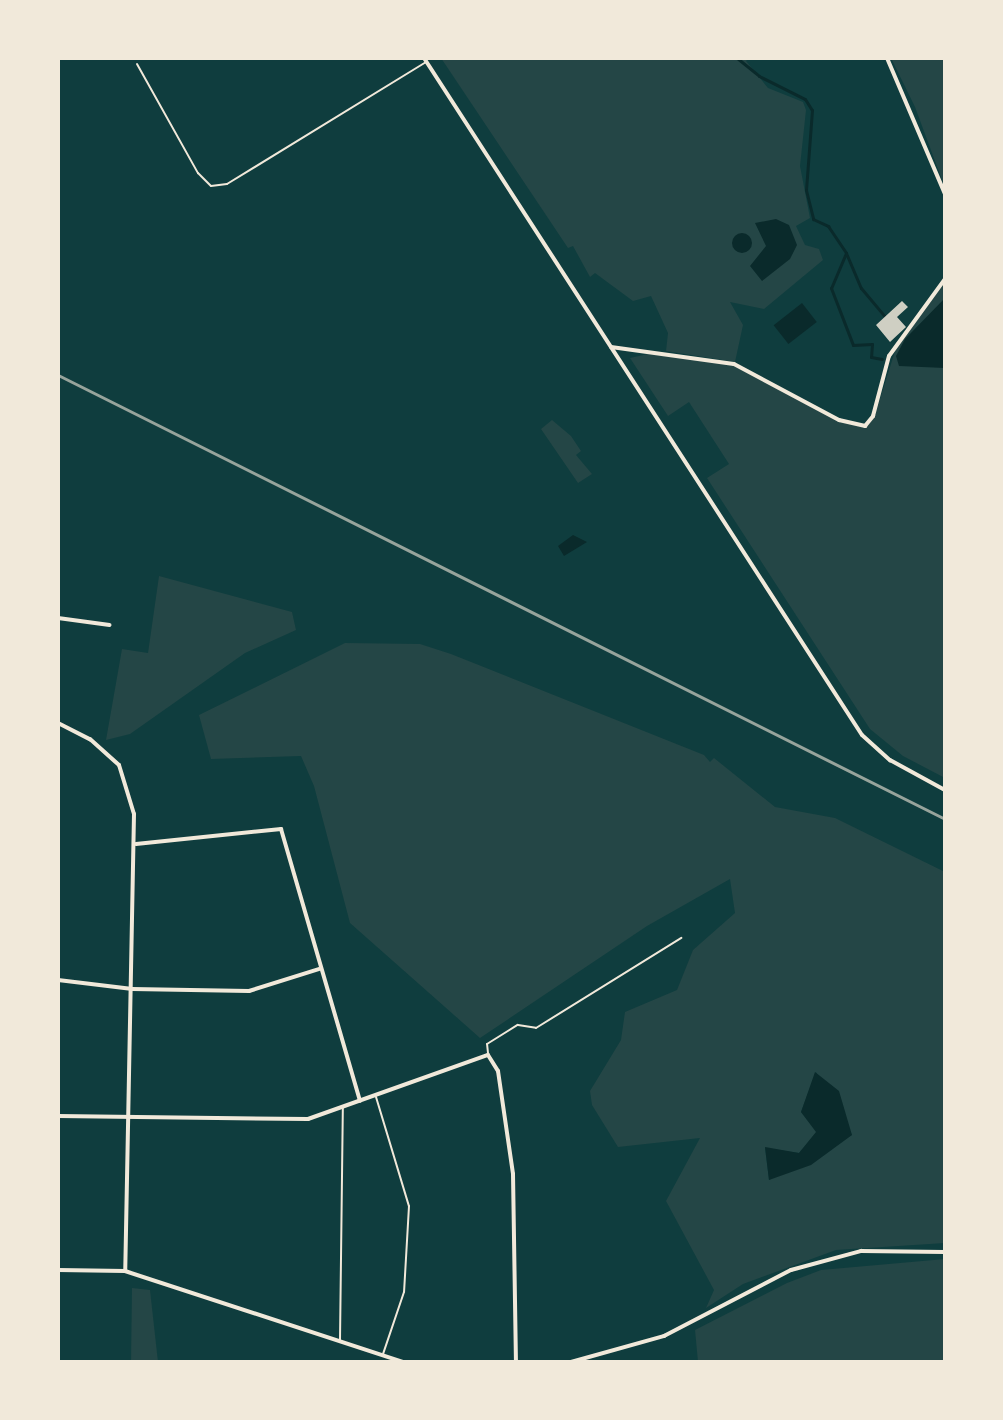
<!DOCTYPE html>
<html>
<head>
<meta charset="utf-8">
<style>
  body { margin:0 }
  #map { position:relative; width:1003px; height:1420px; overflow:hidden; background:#0f3d3e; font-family:Lato,sans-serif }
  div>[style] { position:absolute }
  .green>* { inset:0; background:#244646 }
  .water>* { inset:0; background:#0a2a2b; transform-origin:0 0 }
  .round { border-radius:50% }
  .stream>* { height:3px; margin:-1.5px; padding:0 1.5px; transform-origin:1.5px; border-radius:1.5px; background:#0a2a2b }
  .building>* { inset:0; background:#cfcfc3 }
  .service>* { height:2px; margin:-1px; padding:0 1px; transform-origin:1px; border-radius:1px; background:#f1e9da }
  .minor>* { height:4px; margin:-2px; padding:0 2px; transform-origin:2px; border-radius:2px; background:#f1e9da }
  .rail>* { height:3px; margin:-1.5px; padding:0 1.5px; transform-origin:1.5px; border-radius:1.5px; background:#97a49c }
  span { translate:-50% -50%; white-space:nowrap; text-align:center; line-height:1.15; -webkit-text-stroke:8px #f1e9da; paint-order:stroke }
  .frame { position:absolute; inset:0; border:60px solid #f1e9da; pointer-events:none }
</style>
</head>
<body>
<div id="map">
  <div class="green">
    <div style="clip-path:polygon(441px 58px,749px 58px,746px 61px,768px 88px,803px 102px,806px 110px,800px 166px,810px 218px,796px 226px,805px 245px,819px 249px,823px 260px,764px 309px,730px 302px,743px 325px,735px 362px,666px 351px,668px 333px,651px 296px,633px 301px,595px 273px,590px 277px,573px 246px,568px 248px)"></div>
    <div style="clip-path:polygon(891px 58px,945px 58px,945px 188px,915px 107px)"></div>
    <div style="clip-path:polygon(945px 282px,945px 778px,903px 756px,870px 729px,707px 478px,729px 464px,689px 402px,668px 416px,630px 358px,648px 354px,734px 365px,839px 421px,866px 428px,874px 418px,896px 348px)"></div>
    <div style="clip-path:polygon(552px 420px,571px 436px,581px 451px,576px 455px,592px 474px,578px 483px,541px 429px)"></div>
    <div style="clip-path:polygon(159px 576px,292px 612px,296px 630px,245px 653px,130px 734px,106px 740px,122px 649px,148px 653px)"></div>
    <div style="clip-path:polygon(evenodd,345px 643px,420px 644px,451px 654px,704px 755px,710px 762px,714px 758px,775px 807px,835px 818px,945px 872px,945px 1243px,836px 1250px,743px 1284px,706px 1308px,714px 1290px,666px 1201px,700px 1138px,618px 1147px,592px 1105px,590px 1091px,621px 1040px,625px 1012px,677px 990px,693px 950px,735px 913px,730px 879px,647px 926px,480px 1038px,350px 923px,314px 786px,301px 756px,211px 759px,199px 715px,345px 643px,816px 1072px,852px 1135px,769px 1180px,765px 1148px,799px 1153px,817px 1132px,801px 1112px,816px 1072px)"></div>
    <div style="clip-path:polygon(945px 1259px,945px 1362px,698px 1362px,695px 1330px,787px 1283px,821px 1270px)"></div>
    <div style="clip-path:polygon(132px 1288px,150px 1290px,158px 1362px,131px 1362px)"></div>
  </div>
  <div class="water">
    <div style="clip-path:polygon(776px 219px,789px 225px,797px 245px,790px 259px,762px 281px,750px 266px,766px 246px,755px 223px)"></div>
    <div class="round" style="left:732px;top:233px;width:20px;height:20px"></div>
    <div style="clip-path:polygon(945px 298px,945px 368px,899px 366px,896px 356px,905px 339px)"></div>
    <div style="left:802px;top:303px;width:24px;height:36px;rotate:52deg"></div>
    <div style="clip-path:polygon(573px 535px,587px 542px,564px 556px,558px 546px)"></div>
    <div style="clip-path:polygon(815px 1072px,839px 1091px,852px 1135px,811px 1165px,769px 1180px,765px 1147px,799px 1153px,816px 1132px,801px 1112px)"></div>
  </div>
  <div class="stream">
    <div style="left:737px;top:58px;width:28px;rotate:39deg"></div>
    <div style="left:759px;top:76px;width:51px;rotate:26.6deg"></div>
    <div style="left:805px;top:99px;width:13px;rotate:58deg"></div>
    <div style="left:812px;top:110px;width:80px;rotate:94.3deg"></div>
    <div style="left:806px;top:190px;width:30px;rotate:76deg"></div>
    <div style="left:813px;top:219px;width:17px;rotate:25deg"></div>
    <div style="left:828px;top:226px;width:32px;rotate:56deg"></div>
    <div style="left:846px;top:253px;width:38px;rotate:113deg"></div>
    <div style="left:831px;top:288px;width:61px;rotate:68.9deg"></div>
    <div style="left:853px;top:345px;width:19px;rotate:-3deg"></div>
    <div style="left:872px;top:344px;width:13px;rotate:94deg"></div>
    <div style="left:871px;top:357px;width:11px;rotate:10deg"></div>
    <div style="left:846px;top:253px;width:38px;rotate:67deg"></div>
    <div style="left:861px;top:288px;width:38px;rotate:50deg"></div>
  </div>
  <div class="building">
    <div style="clip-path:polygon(902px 301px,908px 307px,897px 317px,906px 327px,890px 342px,876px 325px)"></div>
  </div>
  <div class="service">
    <div style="left:137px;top:64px;width:125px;rotate:60.8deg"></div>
    <div style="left:198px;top:173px;width:18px;rotate:45deg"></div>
    <div style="left:211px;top:186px;width:16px;rotate:-7deg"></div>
    <div style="left:227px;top:184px;width:233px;rotate:-31.5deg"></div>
    <div style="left:488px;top:1053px;width:9px;rotate:-96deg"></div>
    <div style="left:487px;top:1044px;width:36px;rotate:-32deg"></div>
    <div style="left:518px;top:1025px;width:18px;rotate:9deg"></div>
    <div style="left:536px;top:1028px;width:171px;rotate:-31.8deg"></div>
    <div style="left:376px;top:1097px;width:114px;rotate:73.2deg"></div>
    <div style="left:409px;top:1206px;width:86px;rotate:93.3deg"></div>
    <div style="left:404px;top:1292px;width:65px;rotate:108.7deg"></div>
    <div style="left:340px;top:1340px;width:233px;rotate:-89.3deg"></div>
  </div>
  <div class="minor">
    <div style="left:424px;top:58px;width:806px;rotate:57.1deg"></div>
    <div style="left:862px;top:735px;width:38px;rotate:42deg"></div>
    <div style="left:890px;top:760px;width:63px;rotate:28.6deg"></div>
    <div style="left:887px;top:58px;width:148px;rotate:66.9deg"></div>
    <div style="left:611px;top:347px;width:124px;rotate:7.9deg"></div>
    <div style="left:734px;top:364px;width:119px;rotate:28.1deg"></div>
    <div style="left:839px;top:420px;width:27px;rotate:13deg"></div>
    <div style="left:865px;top:426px;width:13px;rotate:-51deg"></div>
    <div style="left:873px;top:416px;width:62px;rotate:-75.1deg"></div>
    <div style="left:889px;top:356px;width:95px;rotate:-54deg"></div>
    <div style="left:58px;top:618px;width:52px;rotate:7.7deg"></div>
    <div style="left:58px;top:723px;width:36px;rotate:27deg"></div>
    <div style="left:90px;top:739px;width:39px;rotate:42deg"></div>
    <div style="left:119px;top:765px;width:51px;rotate:73deg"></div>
    <div style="left:134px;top:814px;width:457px;rotate:91.1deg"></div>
    <div style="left:136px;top:844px;width:146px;rotate:-5.9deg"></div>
    <div style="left:281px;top:829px;width:283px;rotate:73.8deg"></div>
    <div style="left:58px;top:980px;width:75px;rotate:6.9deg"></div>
    <div style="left:132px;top:989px;width:117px;rotate:1deg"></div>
    <div style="left:249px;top:991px;width:73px;rotate:-17.4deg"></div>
    <div style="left:58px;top:1116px;width:250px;rotate:0.7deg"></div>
    <div style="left:308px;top:1119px;width:191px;rotate:-19.6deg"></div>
    <div style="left:488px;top:1055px;width:19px;rotate:58deg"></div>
    <div style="left:498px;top:1071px;width:104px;rotate:81.7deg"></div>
    <div style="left:513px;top:1174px;width:188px;rotate:89.1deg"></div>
    <div style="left:58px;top:1270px;width:67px;rotate:0.9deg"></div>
    <div style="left:125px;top:1271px;width:293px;rotate:18.1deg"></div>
    <div style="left:571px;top:1362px;width:97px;rotate:-15.6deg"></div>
    <div style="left:664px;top:1336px;width:143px;rotate:-27.5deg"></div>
    <div style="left:791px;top:1270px;width:73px;rotate:-15.2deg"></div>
    <div style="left:861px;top:1251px;width:84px;rotate:0.7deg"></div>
  </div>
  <div class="rail">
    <div style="left:58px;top:375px;width:992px;rotate:26.59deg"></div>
  </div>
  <div class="frame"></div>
</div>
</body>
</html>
